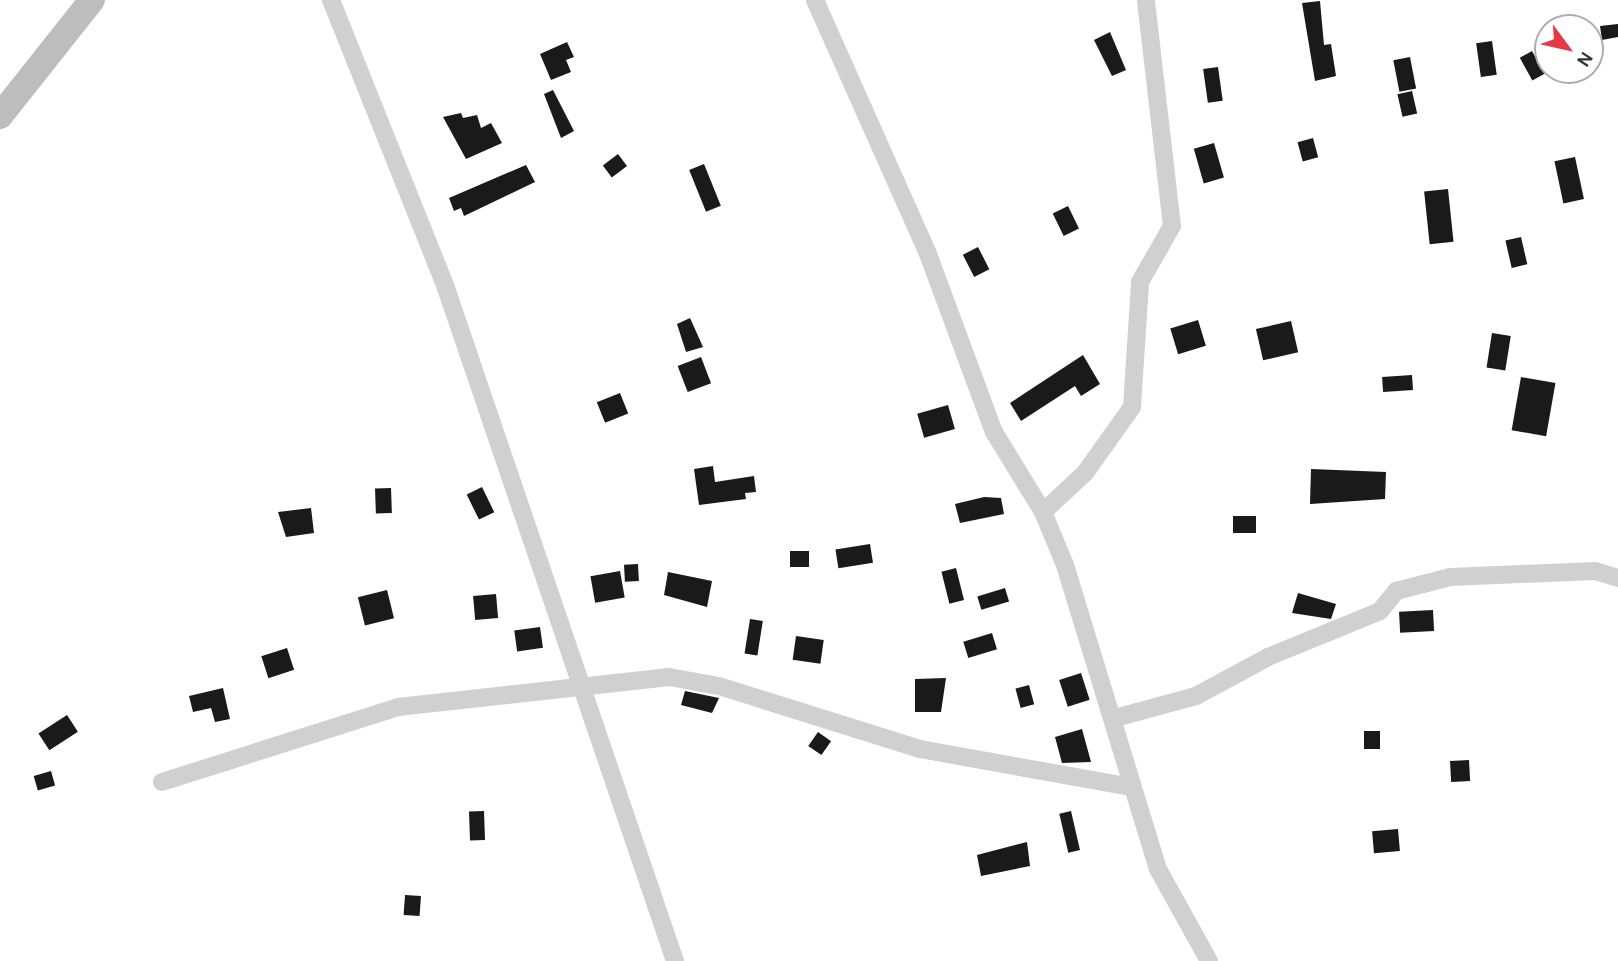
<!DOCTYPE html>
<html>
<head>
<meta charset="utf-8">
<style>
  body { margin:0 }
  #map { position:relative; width:1618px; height:961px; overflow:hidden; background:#fff; font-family:Karla,sans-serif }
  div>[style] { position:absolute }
  .building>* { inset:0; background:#1a1a1a; transform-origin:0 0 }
  .street>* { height:18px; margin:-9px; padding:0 9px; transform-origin:9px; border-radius:9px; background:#d0d0d0 }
  .secondary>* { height:26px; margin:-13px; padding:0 13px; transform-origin:13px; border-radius:13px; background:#bdbdbd }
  span { translate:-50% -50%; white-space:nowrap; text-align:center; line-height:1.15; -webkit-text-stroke:7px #fff; paint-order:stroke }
  .north { position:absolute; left:1534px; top:14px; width:70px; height:70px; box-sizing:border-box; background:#fff; border:2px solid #adadad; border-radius:50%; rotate:123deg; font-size:19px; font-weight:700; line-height:28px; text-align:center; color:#333 }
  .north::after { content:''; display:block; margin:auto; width:24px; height:32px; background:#e63946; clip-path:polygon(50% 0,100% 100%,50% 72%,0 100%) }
</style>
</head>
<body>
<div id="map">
  <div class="building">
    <div style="clip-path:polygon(1320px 1px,1324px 45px,1331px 44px,1336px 76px,1315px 81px,1302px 3px)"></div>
    <div style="clip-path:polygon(1618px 24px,1618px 37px,1602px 40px,1600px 26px)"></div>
    <div style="clip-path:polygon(1110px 32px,1126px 70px,1112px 76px,1094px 40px)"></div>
    <div style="left:1492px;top:41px;width:34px;height:16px;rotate:82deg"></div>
    <div style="clip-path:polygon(567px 42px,574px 57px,566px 60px,571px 72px,551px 80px,540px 54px)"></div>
    <div style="left:1532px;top:51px;width:26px;height:14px;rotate:61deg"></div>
    <div style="left:1410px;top:57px;width:32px;height:17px;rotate:79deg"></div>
    <div style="left:1218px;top:67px;width:34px;height:15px;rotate:82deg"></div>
    <div style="clip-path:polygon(553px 90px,574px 131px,561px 138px,544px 94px)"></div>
    <div style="left:1412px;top:91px;width:23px;height:15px;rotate:77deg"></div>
    <div style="clip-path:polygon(461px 113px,463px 118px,477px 115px,481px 128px,491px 123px,502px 143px,466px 159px,443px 117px)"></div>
    <div style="left:1313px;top:138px;width:20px;height:16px;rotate:75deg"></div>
    <div style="left:1214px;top:143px;width:36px;height:21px;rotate:74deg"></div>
    <div style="left:618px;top:154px;width:15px;height:19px;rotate:53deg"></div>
    <div style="left:1575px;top:157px;width:43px;height:21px;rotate:78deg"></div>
    <div style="left:704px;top:164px;width:45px;height:16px;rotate:68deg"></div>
    <div style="clip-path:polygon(526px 165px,535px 182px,464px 216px,461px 208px,454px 211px,449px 198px)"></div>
    <div style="left:1448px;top:189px;width:53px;height:24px;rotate:84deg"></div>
    <div style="left:1068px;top:206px;width:25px;height:17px;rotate:64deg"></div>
    <div style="left:1521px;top:237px;width:28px;height:16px;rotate:77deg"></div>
    <div style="left:978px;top:247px;width:25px;height:17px;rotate:63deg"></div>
    <div style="clip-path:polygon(690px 318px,703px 347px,686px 352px,677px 324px)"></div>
    <div style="left:1198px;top:320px;width:27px;height:29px;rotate:73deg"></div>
    <div style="left:1291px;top:321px;width:32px;height:36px;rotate:77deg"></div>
    <div style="left:1492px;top:333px;width:19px;height:35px;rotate:9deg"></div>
    <div style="clip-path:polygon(1083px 355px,1100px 384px,1081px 396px,1075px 386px,1021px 421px,1010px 403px)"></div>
    <div style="left:701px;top:357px;width:28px;height:25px;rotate:69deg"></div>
    <div style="left:1412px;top:375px;width:15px;height:30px;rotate:86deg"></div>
    <div style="left:1521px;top:377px;width:35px;height:54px;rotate:10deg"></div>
    <div style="left:620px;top:393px;width:22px;height:25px;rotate:68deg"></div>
    <div style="left:948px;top:405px;width:25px;height:32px;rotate:74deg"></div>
    <div style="clip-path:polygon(713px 466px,715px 482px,754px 476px,756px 492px,745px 493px,746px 499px,699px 505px,694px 469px)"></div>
    <div style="clip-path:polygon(1311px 469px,1386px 472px,1385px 499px,1310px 504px)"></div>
    <div style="left:482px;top:487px;width:28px;height:17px;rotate:64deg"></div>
    <div style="left:391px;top:488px;width:25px;height:16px;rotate:88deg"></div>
    <div style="clip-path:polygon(984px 497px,1001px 498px,1004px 514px,960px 523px,955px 504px)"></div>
    <div style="clip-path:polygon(311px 508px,314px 533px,286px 537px,278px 512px)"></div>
    <div style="left:1256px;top:516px;width:17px;height:23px;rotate:90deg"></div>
    <div style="left:870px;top:544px;width:19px;height:35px;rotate:81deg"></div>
    <div style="left:790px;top:551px;width:19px;height:16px"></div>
    <div style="left:638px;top:564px;width:17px;height:14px;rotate:87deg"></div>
    <div style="left:956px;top:568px;width:33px;height:15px;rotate:76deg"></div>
    <div style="left:620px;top:571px;width:27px;height:30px;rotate:80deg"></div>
    <div style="clip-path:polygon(668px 572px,712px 581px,707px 607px,664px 595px)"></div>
    <div style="left:1005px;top:588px;width:14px;height:29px;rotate:73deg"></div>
    <div style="left:387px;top:590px;width:29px;height:30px;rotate:76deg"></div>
    <div style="clip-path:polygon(1298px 593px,1336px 604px,1331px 619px,1292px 613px)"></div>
    <div style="left:496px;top:594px;width:24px;height:23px;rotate:85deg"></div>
    <div style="left:1433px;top:610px;width:21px;height:34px;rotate:87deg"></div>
    <div style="left:750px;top:619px;width:13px;height:35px;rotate:9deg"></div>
    <div style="left:540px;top:627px;width:21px;height:26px;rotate:82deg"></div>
    <div style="left:992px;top:633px;width:17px;height:30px;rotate:73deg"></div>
    <div style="left:796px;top:636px;width:28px;height:24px;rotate:8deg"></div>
    <div style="left:287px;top:648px;width:23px;height:27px;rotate:72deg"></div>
    <div style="left:1081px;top:673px;width:28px;height:23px;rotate:72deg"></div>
    <div style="clip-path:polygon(946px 678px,941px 712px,915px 712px,915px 679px)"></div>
    <div style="left:1029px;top:685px;width:20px;height:14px;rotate:75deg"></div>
    <div style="clip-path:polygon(223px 688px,230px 719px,215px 722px,211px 708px,193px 712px,189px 696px)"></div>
    <div style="clip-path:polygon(685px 691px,719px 698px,712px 713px,681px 705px)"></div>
    <div style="left:67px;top:715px;width:20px;height:34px;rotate:57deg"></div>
    <div style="clip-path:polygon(1082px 729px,1091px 762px,1062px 763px,1055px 737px)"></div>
    <div style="left:1380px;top:731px;width:18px;height:16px;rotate:90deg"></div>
    <div style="left:818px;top:732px;width:16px;height:17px;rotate:35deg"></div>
    <div style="left:1469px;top:760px;width:21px;height:19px;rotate:87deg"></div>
    <div style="left:51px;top:771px;width:15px;height:18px;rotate:74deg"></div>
    <div style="left:484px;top:811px;width:29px;height:15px;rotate:88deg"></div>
    <div style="left:1071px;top:811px;width:40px;height:12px;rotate:77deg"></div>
    <div style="left:1398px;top:829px;width:22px;height:26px;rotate:85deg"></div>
    <div style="clip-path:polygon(1027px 842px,1030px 866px,981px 876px,977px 855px)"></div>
    <div style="left:405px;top:895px;width:16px;height:20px;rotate:4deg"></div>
  </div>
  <div class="street">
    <div style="left:331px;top:0;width:310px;rotate:68.2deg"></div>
    <div style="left:446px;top:288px;width:711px;rotate:71.21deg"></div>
    <div style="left:815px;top:0;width:278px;rotate:66deg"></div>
    <div style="left:928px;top:254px;width:190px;rotate:69.7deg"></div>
    <div style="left:994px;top:432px;width:94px;rotate:58.5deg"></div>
    <div style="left:1043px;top:512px;width:57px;rotate:67.5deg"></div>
    <div style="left:1065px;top:565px;width:318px;rotate:73deg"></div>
    <div style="left:1158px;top:869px;width:105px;rotate:61deg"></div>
    <div style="left:1043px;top:512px;width:57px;rotate:-42.9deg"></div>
    <div style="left:1085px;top:473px;width:81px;rotate:-54.5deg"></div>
    <div style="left:1132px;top:407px;width:125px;rotate:-86.3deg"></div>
    <div style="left:1140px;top:282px;width:64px;rotate:-60.3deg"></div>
    <div style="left:1172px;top:226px;width:227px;rotate:-96.6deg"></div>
    <div style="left:1115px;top:718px;width:84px;rotate:-15.2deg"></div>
    <div style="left:1196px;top:696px;width:82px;rotate:-28.4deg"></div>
    <div style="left:1268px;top:657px;width:121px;rotate:-22.3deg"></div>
    <div style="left:1380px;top:611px;width:26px;rotate:-51deg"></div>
    <div style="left:1396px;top:591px;width:56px;rotate:-14.5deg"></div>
    <div style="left:1450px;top:577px;width:145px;rotate:-2.4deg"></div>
    <div style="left:1595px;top:571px;width:24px;rotate:17deg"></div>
    <div style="left:162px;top:782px;width:248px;rotate:-17.6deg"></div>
    <div style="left:398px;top:707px;width:273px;rotate:-6.3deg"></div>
    <div style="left:669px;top:677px;width:51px;rotate:10.2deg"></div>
    <div style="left:719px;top:686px;width:211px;rotate:17.4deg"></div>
    <div style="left:920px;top:749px;width:214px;rotate:10.2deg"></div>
  </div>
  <div class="secondary">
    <div style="left:0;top:116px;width:148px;rotate:-51.6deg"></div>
  </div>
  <div class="north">N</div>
</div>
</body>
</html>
